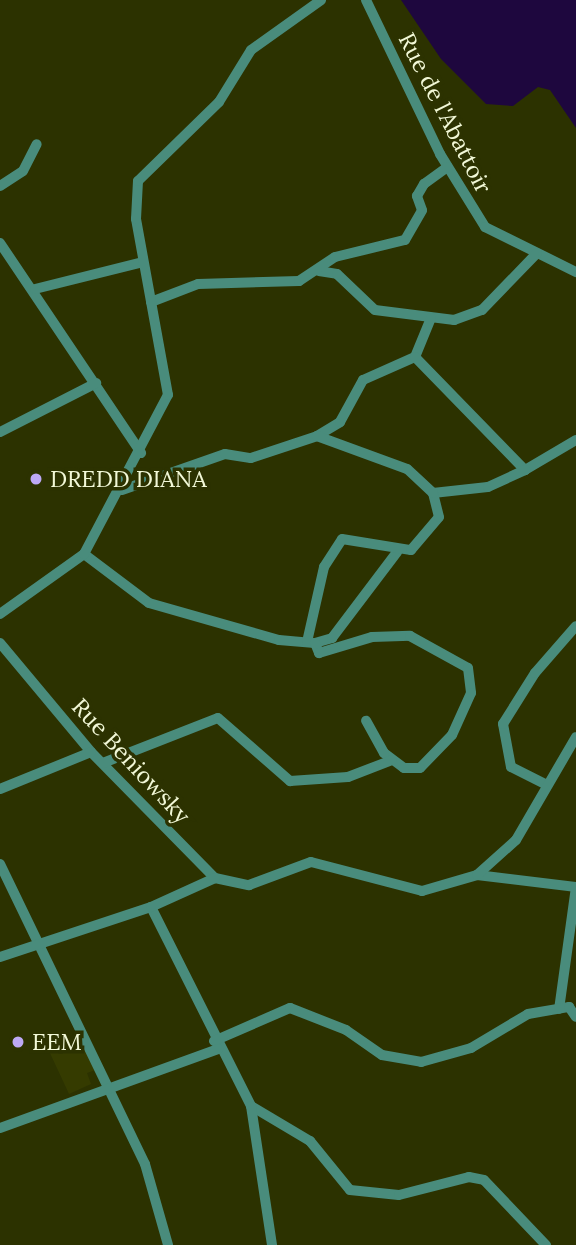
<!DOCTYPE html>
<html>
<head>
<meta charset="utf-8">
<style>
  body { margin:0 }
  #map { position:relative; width:576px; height:1245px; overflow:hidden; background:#2c3200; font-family:Lora,serif }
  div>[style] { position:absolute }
  .built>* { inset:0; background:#353b00 }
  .water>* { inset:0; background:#1e073e }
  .minor>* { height:10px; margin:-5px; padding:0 5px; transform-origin:5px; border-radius:5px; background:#498c7c }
  .dots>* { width:19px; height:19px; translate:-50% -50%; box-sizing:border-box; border:4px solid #2c3200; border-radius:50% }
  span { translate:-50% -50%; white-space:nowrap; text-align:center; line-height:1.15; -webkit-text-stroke:7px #2c3200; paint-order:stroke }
  .street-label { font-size:23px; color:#f2f8d7 }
  .poi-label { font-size:23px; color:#f2f8d7 }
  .left { translate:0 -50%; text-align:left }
</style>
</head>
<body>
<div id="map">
  <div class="built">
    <div style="clip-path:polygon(78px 1037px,98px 1069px,87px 1073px,91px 1084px,69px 1094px,49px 1051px)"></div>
  </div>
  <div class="water">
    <div style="clip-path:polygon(401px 0,576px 0,576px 128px,550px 90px,538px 87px,513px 106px,486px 104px,441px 59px)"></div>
  </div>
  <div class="minor">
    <div style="left:366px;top:0;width:171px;rotate:64.3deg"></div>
    <div style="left:440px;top:154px;width:86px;rotate:58.3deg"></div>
    <div style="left:485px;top:227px;width:102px;rotate:26.3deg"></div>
    <div style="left:0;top:186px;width:27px;rotate:-33deg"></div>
    <div style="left:23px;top:171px;width:30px;rotate:-63deg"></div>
    <div style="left:0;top:243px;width:253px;rotate:56.1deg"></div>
    <div style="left:319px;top:271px;width:18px;rotate:9deg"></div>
    <div style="left:337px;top:274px;width:52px;rotate:43.5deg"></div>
    <div style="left:375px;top:310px;width:80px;rotate:7.2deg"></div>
    <div style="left:454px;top:320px;width:30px;rotate:-20deg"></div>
    <div style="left:482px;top:310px;width:79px;rotate:-46deg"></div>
    <div style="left:35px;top:289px;width:111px;rotate:-14deg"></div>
    <div style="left:151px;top:302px;width:50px;rotate:-21deg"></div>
    <div style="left:198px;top:284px;width:101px;rotate:-1.7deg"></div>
    <div style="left:299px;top:281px;width:43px;rotate:-33.7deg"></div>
    <div style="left:335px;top:257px;width:72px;rotate:-13.7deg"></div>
    <div style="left:405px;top:240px;width:34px;rotate:-60deg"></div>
    <div style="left:422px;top:210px;width:15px;rotate:-110deg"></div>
    <div style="left:417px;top:196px;width:14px;rotate:-60deg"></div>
    <div style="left:424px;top:184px;width:29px;rotate:-36deg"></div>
    <div style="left:415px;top:357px;width:42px;rotate:-67.7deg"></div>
    <div style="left:0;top:432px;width:108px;rotate:-27deg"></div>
    <div style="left:122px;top:490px;width:109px;rotate:-19.3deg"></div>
    <div style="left:225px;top:454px;width:26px;rotate:9deg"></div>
    <div style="left:251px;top:458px;width:70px;rotate:-18.4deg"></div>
    <div style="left:317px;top:436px;width:27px;rotate:-31deg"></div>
    <div style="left:340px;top:422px;width:48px;rotate:-61.3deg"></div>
    <div style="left:363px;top:380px;width:57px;rotate:-23.9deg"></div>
    <div style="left:415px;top:357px;width:158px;rotate:45.8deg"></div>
    <div style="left:525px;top:470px;width:59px;rotate:-30.5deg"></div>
    <div style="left:433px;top:493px;width:55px;rotate:-6.2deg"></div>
    <div style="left:488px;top:487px;width:41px;rotate:-24.7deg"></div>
    <div style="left:84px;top:554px;width:81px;rotate:37deg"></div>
    <div style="left:149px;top:603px;width:135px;rotate:15.9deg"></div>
    <div style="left:279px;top:640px;width:36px;rotate:5deg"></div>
    <div style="left:315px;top:643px;width:18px;rotate:-16deg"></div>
    <div style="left:332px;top:638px;width:108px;rotate:-52.9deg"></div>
    <div style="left:0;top:614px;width:103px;rotate:-35.5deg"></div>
    <div style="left:84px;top:554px;width:180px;rotate:-62.2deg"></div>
    <div style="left:168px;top:395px;width:179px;rotate:-100.3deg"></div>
    <div style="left:136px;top:219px;width:38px;rotate:-87deg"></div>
    <div style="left:138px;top:181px;width:113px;rotate:-44.3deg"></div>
    <div style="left:219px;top:102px;width:61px;rotate:-58.4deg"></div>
    <div style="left:251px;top:50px;width:86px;rotate:-35.5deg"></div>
    <div style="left:307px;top:642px;width:77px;rotate:-77.2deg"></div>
    <div style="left:324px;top:567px;width:33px;rotate:-57deg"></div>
    <div style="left:342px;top:539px;width:70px;rotate:9.1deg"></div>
    <div style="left:411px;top:550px;width:43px;rotate:-49.7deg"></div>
    <div style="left:439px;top:517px;width:25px;rotate:-104deg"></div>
    <div style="left:433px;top:493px;width:35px;rotate:-137deg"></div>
    <div style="left:407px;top:469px;width:96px;rotate:-159.9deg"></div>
    <div style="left:0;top:643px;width:142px;rotate:50.1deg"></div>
    <div style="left:91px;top:752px;width:177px;rotate:45.5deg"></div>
    <div style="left:215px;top:878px;width:35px;rotate:12deg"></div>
    <div style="left:249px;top:885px;width:66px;rotate:-20.4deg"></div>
    <div style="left:311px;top:862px;width:115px;rotate:14.6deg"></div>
    <div style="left:422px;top:891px;width:57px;rotate:-16.2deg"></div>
    <div style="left:477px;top:875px;width:100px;rotate:6.9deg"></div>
    <div style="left:576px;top:887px;width:123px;rotate:97.9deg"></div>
    <div style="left:315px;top:643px;width:11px;rotate:68deg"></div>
    <div style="left:319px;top:653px;width:55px;rotate:-16.8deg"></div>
    <div style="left:372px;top:637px;width:38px;rotate:-2deg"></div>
    <div style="left:410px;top:636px;width:66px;rotate:28.9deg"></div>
    <div style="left:468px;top:668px;width:25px;rotate:83deg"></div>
    <div style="left:471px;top:693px;width:46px;rotate:114.3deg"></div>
    <div style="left:452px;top:735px;width:46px;rotate:134.1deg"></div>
    <div style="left:420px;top:768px;width:16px;rotate:180deg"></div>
    <div style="left:404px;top:768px;width:25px;rotate:-143deg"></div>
    <div style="left:384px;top:753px;width:37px;rotate:-119deg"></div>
    <div style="left:103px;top:763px;width:123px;rotate:-21.4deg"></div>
    <div style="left:218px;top:718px;width:96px;rotate:41.2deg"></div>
    <div style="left:290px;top:781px;width:58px;rotate:-3.9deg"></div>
    <div style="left:348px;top:777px;width:47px;rotate:-21.1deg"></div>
    <div style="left:547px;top:785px;width:40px;rotate:-153.4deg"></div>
    <div style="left:511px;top:767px;width:44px;rotate:-100.5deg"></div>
    <div style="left:503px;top:724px;width:60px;rotate:-57.9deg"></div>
    <div style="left:535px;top:673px;width:62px;rotate:-48.9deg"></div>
    <div style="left:0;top:789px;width:98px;rotate:-22.1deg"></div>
    <div style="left:0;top:864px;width:333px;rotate:64.2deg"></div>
    <div style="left:145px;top:1164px;width:84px;rotate:74.1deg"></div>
    <div style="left:477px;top:875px;width:52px;rotate:-41.9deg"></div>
    <div style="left:516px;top:840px;width:119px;rotate:-59.8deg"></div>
    <div style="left:151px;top:907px;width:223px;rotate:63.3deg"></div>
    <div style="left:251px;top:1106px;width:69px;rotate:30.7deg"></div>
    <div style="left:310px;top:1141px;width:63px;rotate:50.8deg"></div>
    <div style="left:350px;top:1190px;width:49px;rotate:5.8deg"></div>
    <div style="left:399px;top:1195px;width:72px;rotate:-14.4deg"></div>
    <div style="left:469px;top:1177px;width:15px;rotate:11deg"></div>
    <div style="left:484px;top:1180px;width:90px;rotate:46.4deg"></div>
    <div style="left:0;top:957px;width:159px;rotate:-18.3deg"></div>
    <div style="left:151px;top:907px;width:70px;rotate:-24.4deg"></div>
    <div style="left:214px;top:1041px;width:83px;rotate:-23.5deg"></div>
    <div style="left:290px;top:1008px;width:60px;rotate:21.4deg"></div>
    <div style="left:346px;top:1030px;width:44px;rotate:34.8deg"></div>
    <div style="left:382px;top:1055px;width:40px;rotate:10deg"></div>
    <div style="left:421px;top:1062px;width:52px;rotate:-15.6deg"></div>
    <div style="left:471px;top:1048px;width:66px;rotate:-30.8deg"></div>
    <div style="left:528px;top:1014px;width:42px;rotate:-9.7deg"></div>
    <div style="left:569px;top:1007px;width:12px;rotate:55deg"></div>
    <div style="left:251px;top:1106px;width:141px;rotate:81.4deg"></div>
    <div style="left:0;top:1128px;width:232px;rotate:-19.9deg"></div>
  </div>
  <div class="dots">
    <div style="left:36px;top:479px;background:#bda9f5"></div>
    <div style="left:18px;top:1042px;background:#bda9f5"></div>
  </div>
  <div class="street-label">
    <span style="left:445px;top:113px;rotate:63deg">Rue de l'Abattoir</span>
    <span style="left:131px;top:761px;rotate:47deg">Rue Beniowsky</span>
  </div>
  <div class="poi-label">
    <span class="left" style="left:50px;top:479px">DREDD DIANA</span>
    <span class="left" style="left:32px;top:1042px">EEM</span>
  </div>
</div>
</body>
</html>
